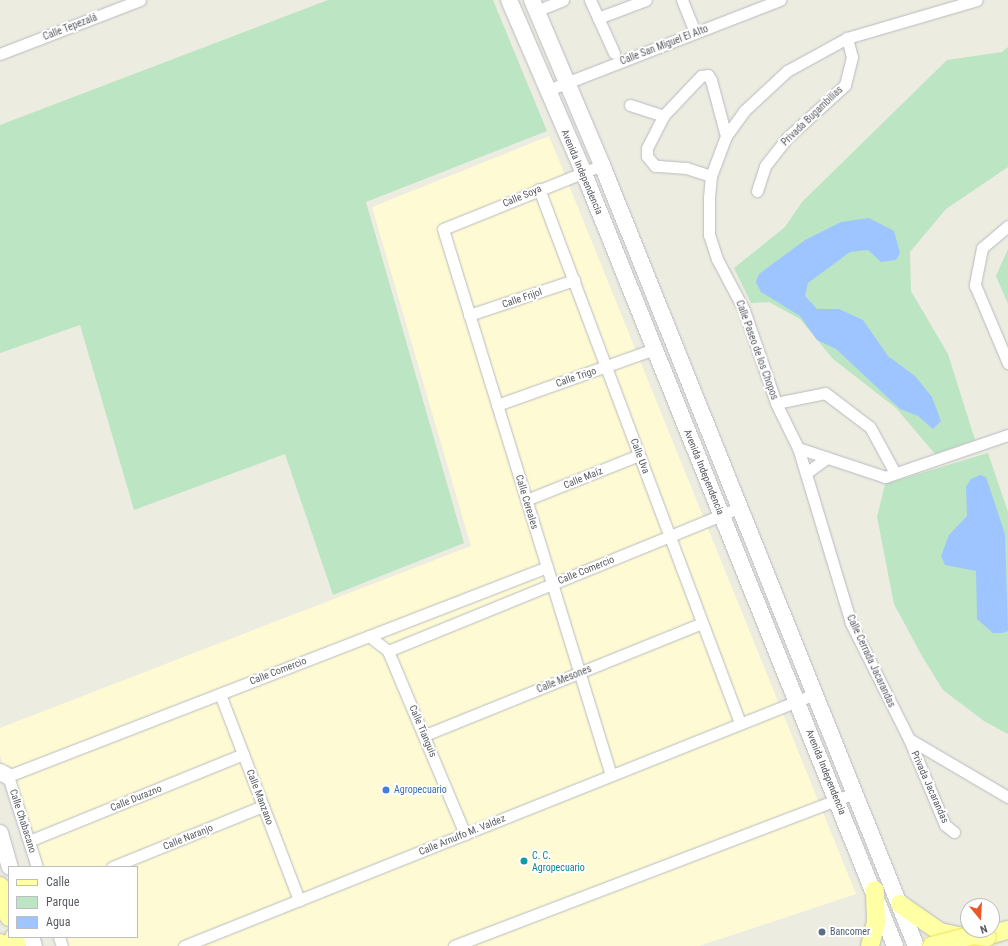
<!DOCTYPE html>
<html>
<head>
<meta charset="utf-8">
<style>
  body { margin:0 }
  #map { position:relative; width:1008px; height:946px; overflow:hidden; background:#ecece0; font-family:"Roboto Condensed",sans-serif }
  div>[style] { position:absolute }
  .commercial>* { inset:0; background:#fefbd4 }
  .green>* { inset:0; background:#bce5c3 }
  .water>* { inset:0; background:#9ec5ff }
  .roads { filter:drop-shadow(0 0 1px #b8bac0) drop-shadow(0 0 1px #b8bac0) }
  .minor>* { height:11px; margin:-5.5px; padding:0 5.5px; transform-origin:5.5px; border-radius:5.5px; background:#fff }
  .secondary>* { height:16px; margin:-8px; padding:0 8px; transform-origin:8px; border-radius:8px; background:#fff }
  .primary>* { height:18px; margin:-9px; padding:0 9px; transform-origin:9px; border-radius:9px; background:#ffffa3 }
  .bridges { filter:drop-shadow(0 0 1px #f1df55) drop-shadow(0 0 1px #f1df55) }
  .primary-bridge>* { height:18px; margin:-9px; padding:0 9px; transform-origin:9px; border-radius:9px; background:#ffffa3 }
  .dots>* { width:11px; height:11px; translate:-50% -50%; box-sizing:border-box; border:2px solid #fff; border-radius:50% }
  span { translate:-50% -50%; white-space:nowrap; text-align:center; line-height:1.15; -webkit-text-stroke:4px #fff; paint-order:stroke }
  .street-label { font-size:10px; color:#595c62 }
  .shop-label { font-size:10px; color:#366cbe }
  .left { translate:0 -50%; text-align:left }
  .culture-label { font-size:10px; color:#0d838f }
  .service-label { font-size:10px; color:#4e5e75 }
  .legend { position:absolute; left:8px; top:866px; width:130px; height:72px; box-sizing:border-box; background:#fff; border:1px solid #bdbec0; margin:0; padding:5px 7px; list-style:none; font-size:12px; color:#595c62 }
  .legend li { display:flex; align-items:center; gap:8px; height:20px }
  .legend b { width:20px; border:1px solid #bdbec0 }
  .north { position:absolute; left:960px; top:898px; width:40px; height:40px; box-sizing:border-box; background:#fff; border:1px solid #bdbec0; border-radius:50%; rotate:162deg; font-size:11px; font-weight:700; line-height:16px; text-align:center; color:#595c62 }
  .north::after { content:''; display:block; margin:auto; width:14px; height:18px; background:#e9582a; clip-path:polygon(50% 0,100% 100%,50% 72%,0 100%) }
</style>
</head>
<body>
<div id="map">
  <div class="commercial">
    <div style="clip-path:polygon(549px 136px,856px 894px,699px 946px,55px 946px,53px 937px,137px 937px,137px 867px,32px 867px,0 755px,0 728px,471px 546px,372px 207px)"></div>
  </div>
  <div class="green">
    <div style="clip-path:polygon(328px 0,493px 0,547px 131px,366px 202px,464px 543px,333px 595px,285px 454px,134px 510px,80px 325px,0 353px,0 125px)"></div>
    <div style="clip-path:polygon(1008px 47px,1008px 167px,946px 209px,910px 252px,911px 291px,948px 354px,975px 440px,935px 454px,896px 408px,833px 359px,800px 319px,769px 302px,751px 303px,734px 268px,785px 227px,802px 202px,947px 60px,1002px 52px)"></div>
    <div style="clip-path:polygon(1008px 249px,1008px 304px,996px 276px)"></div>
    <div style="clip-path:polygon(988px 453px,1008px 512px,1008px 734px,984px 721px,943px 690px,922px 656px,894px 604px,877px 517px,885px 484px)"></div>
  </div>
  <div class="water">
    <div style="clip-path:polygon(869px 218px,894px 231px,900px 253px,896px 260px,881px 262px,868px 250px,850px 252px,808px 283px,805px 296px,817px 309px,839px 309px,863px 320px,888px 356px,915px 376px,932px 397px,941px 421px,933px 429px,918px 416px,900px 409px,836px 349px,817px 340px,800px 316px,761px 292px,756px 282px,759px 274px,805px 240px,841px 222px)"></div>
    <div style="clip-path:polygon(980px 475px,986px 477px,1005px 534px,1008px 631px,1002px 633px,993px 633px,977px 619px,976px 571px,945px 565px,941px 556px,949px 535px,967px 516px,966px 487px,971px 479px)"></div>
  </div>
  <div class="roads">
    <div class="minor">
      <div style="left:590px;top:0;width:58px;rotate:65.6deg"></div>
      <div style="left:682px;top:0;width:27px;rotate:68deg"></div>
      <div style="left:536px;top:11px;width:29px;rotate:-22deg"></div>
      <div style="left:598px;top:18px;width:51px;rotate:-20.6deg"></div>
      <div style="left:0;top:54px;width:150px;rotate:-21.1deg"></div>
      <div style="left:548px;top:90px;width:249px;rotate:-21.2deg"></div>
      <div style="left:630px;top:105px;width:35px;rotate:18deg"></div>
      <div style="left:602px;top:165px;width:171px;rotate:158.1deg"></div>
      <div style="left:443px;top:229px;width:571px;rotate:72.9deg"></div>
      <div style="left:711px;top:176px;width:26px;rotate:-162deg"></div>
      <div style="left:686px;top:168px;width:31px;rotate:-176deg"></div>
      <div style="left:655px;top:166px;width:13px;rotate:-129deg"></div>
      <div style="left:647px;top:156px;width:8px;rotate:-90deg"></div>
      <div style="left:647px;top:148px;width:36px;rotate:-63deg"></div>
      <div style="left:663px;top:116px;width:55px;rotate:-46.5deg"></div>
      <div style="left:701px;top:76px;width:7px;rotate:-8deg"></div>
      <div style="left:708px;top:75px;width:6px;rotate:59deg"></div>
      <div style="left:711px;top:80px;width:58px;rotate:75deg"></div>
      <div style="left:539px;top:189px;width:571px;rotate:69.37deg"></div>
      <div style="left:757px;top:191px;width:26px;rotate:-72deg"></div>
      <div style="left:765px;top:166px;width:37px;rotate:-52deg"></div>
      <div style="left:788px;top:137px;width:77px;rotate:-42.4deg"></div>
      <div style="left:845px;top:85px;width:29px;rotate:-76deg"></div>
      <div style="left:852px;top:57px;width:20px;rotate:-105deg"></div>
      <div style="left:1008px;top:226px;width:34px;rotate:140deg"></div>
      <div style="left:982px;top:248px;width:38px;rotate:101deg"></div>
      <div style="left:975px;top:285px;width:85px;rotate:67.1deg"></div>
      <div style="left:469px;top:315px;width:111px;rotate:-18.4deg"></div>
      <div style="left:776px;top:403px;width:50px;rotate:-11.5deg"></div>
      <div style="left:825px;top:393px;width:56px;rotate:37.1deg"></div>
      <div style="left:870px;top:427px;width:52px;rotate:61.5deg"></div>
      <div style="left:497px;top:405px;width:167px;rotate:-19.6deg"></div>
      <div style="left:798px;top:448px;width:92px;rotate:18.4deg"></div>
      <div style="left:885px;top:477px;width:130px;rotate:-18.9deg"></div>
      <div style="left:806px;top:473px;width:26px;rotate:-36deg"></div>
      <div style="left:526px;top:500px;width:122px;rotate:-21.7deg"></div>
      <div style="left:369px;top:636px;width:24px;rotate:38deg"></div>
      <div style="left:388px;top:651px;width:199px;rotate:67.2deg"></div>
      <div style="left:388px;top:651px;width:379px;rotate:-22.2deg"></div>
      <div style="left:220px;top:694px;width:221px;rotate:69deg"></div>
      <div style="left:425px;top:735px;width:299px;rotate:-22deg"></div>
      <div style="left:909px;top:739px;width:115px;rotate:30.4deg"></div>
      <div style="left:954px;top:832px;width:11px;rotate:-142deg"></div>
      <div style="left:945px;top:825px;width:93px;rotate:-112.7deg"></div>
      <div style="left:909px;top:739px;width:130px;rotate:-116.6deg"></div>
      <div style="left:851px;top:623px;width:183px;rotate:-106.8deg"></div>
      <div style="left:798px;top:448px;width:50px;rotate:-116.1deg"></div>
      <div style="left:776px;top:403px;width:98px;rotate:-109deg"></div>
      <div style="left:744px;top:310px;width:58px;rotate:-117.9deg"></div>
      <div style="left:717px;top:259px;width:25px;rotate:-108deg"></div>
      <div style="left:709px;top:235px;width:37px;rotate:-90deg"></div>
      <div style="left:709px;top:198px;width:22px;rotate:-85deg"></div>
      <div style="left:711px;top:176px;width:43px;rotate:-69.4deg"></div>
      <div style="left:726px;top:136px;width:31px;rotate:-54deg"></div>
      <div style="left:744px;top:111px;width:59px;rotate:-42.9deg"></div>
      <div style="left:787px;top:71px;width:68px;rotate:-28.8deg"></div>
      <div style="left:847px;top:38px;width:135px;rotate:-16.3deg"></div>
      <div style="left:29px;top:841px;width:231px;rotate:-22.1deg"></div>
      <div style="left:37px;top:867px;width:96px;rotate:-107.7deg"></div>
      <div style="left:8px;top:776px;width:578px;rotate:-21.19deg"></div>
      <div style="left:112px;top:867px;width:163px;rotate:-22deg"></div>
      <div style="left:59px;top:937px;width:9px;rotate:72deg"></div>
      <div style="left:184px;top:946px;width:679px;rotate:-21.77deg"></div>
      <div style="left:454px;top:946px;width:429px;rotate:-20.9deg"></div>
    </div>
    <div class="secondary">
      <div style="left:509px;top:0;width:186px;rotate:66.6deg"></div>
      <div style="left:583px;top:171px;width:835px;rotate:68.07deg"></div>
      <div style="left:532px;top:0;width:179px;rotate:67deg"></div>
      <div style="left:602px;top:165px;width:842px;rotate:68.1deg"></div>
      <div style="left:0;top:772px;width:9px;rotate:27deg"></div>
      <div style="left:0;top:833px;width:35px;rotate:74deg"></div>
      <div style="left:31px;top:937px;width:9px;rotate:72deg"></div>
    </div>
    <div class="primary">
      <div style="left:0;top:886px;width:32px;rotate:74deg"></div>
      <div style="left:900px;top:904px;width:49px;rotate:35deg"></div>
      <div style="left:940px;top:932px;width:29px;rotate:12deg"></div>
      <div style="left:14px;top:937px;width:9px;rotate:72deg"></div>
      <div style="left:972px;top:940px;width:37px;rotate:-16deg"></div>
      <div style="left:0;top:943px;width:3px;rotate:72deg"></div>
      <div style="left:870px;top:946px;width:25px;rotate:-76deg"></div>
      <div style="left:876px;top:922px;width:32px;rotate:-92deg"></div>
    </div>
  </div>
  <div class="bridges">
    <div class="primary-bridge">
      <div style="left:932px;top:946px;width:43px;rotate:-14.7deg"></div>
      <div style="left:974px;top:935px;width:13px;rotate:9deg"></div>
    </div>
  </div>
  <div class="dots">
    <div style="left:386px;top:790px;background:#3f7fe0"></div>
    <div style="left:524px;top:861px;background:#0f9aa8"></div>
    <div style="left:822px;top:932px;background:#5c6f8a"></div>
  </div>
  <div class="street-label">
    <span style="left:70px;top:27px;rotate:-21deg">Calle Tepezalá</span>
    <span style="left:664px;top:45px;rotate:-21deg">Calle San Miguel El Alto</span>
    <span style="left:812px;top:116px;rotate:-44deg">Privada Bugambilias</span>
    <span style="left:582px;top:172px;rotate:67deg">Avenida Independencia</span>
    <span style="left:522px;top:196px;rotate:-23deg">Calle Soya</span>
    <span style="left:522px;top:298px;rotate:-19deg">Calle Frijol</span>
    <span style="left:757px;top:350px;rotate:70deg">Calle Paseo de los Chopos</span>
    <span style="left:576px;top:377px;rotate:-19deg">Calle Trigo</span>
    <span style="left:640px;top:456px;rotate:69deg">Calle Uva</span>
    <span style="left:704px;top:472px;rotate:68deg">Avenida Independencia</span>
    <span style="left:583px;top:478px;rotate:-22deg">Calle Maíz</span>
    <span style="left:527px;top:502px;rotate:73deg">Calle Cereales</span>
    <span style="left:586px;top:570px;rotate:-22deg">Calle Comercio</span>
    <span style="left:871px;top:661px;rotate:65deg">Calle Cerrada Jacarandas</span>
    <span style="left:278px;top:671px;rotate:-21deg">Calle Comercio</span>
    <span style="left:564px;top:679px;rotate:-22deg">Calle Mesones</span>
    <span style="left:423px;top:731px;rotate:67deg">Calle Tianguis</span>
    <span style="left:826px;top:772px;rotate:68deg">Avenida Independencia</span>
    <span style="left:930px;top:787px;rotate:66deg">Privada Jacarandas</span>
    <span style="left:260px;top:797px;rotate:69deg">Calle Manzano</span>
    <span style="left:136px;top:798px;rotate:-22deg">Calle Durazno</span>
    <span style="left:23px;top:821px;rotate:72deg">Calle Chabacano</span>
    <span style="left:462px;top:835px;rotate:-22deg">Calle Arnulfo M. Valdez</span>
    <span style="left:188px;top:837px;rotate:-22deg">Calle Naranjo</span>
  </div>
  <div class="shop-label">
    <span class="left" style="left:394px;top:790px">Agropecuario</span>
  </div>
  <div class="culture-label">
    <span class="left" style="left:532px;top:861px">C. C.<br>Agropecuario</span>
  </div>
  <div class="service-label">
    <span class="left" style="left:830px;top:932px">Bancomer</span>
  </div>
  <ul class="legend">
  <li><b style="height:5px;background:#ffffa3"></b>Calle</li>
  <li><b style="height:11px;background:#bce5c3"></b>Parque</li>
  <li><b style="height:11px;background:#9ec5ff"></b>Agua</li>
  </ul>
  <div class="north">N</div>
</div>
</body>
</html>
